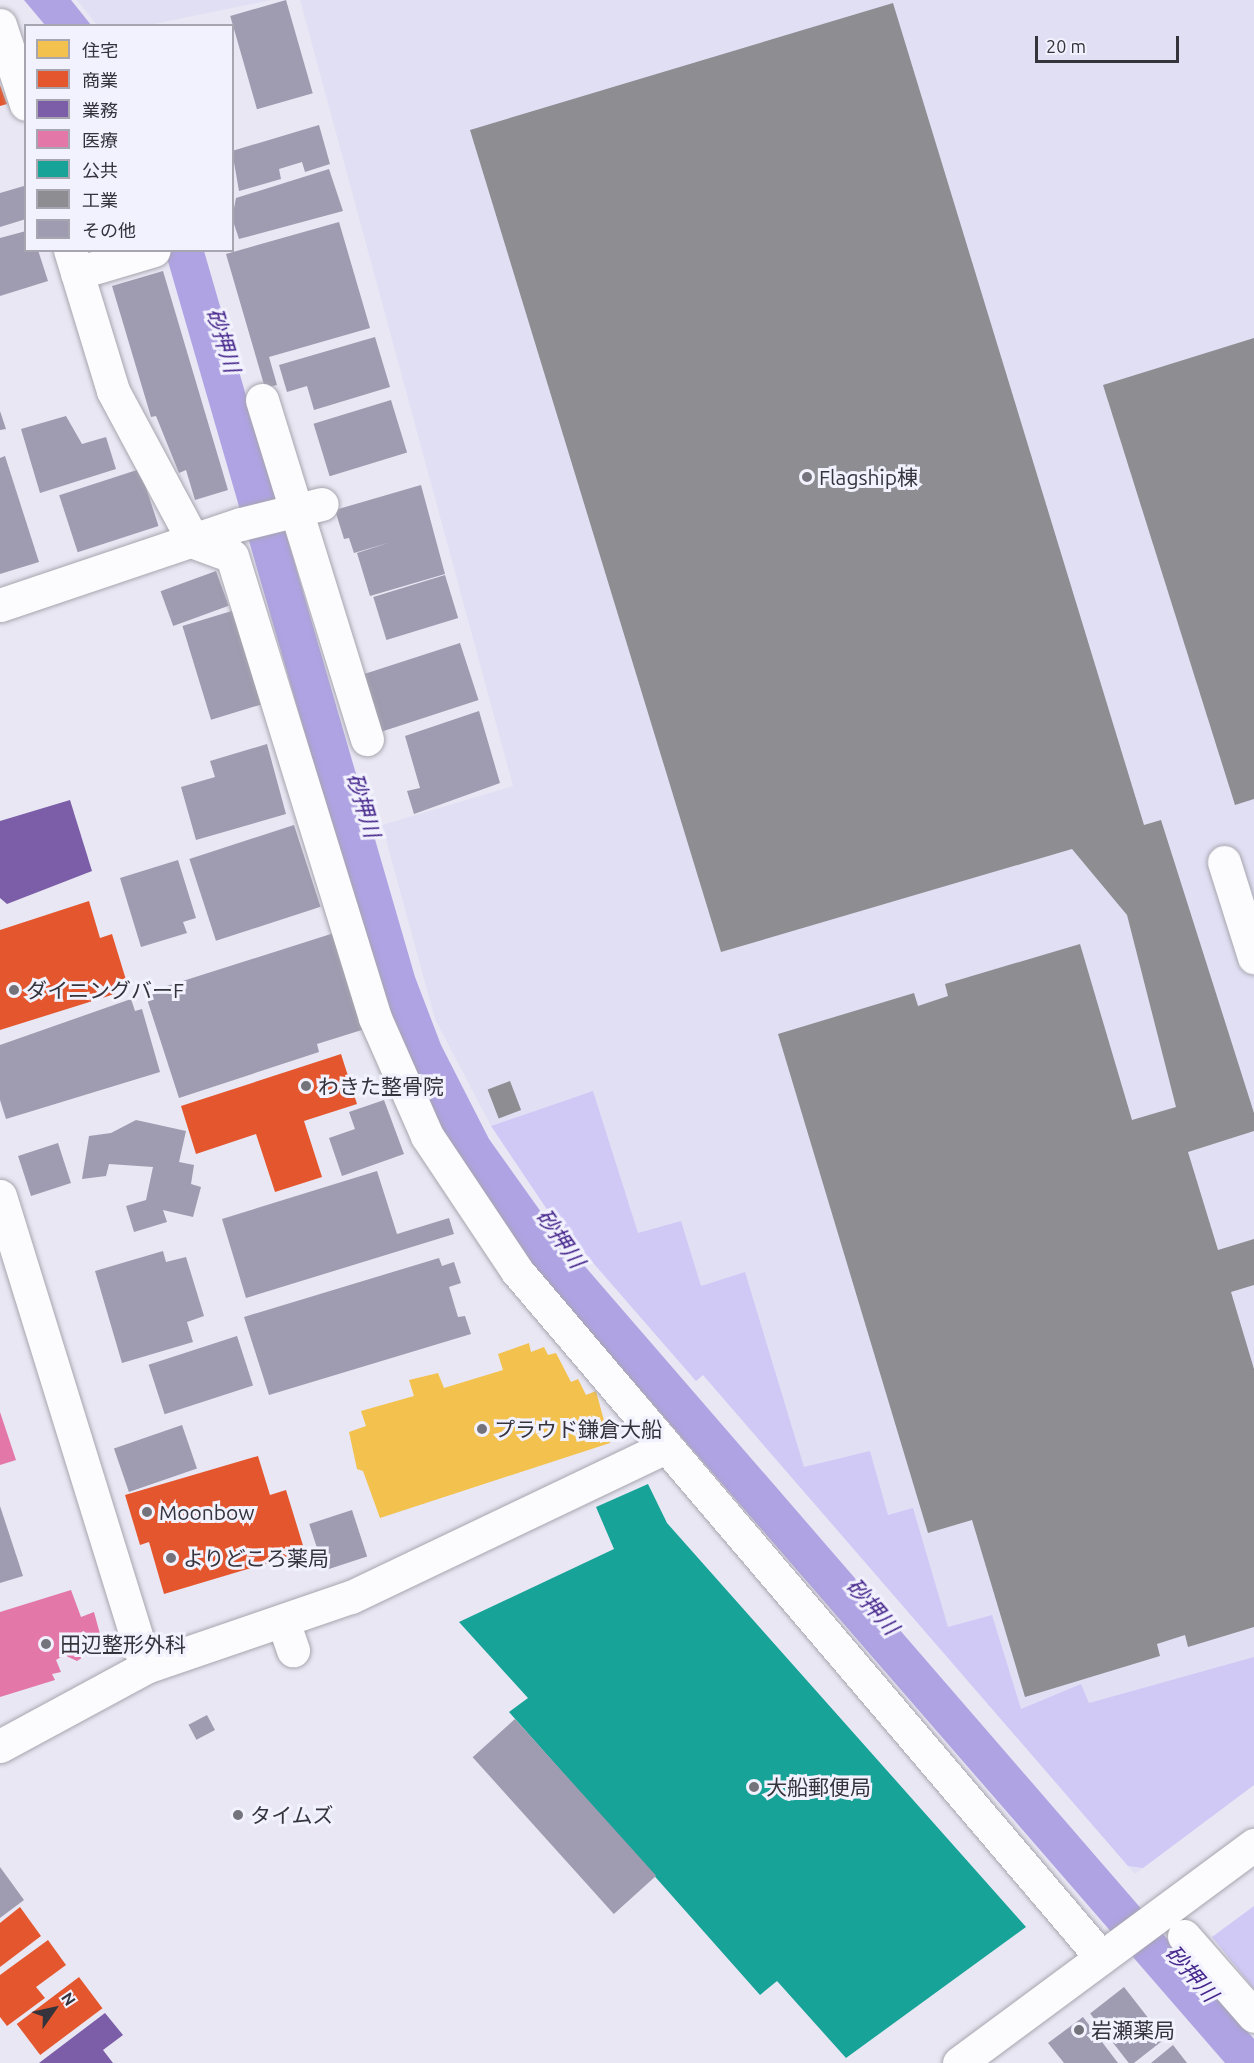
<!DOCTYPE html>
<html>
<head>
<meta charset="utf-8">
<style>
  body { margin:0 }
  #map { position:relative; width:1254px; height:2063px; overflow:hidden; background:#e8e7f3; font-family:Ubuntu,"Noto Sans JP",sans-serif }
  div>[style] { position:absolute }
  .built>* { inset:0; background:#e1dff4 }
  .green>* { inset:0; background:#d0c9f6 }
  .water>* { inset:0; background:#afa3e3 }
  .homes>* { inset:0; background:#f2c14e }
  .shops>* { inset:0; background:#e4572e; transform-origin:0 0 }
  .offices>* { inset:0; background:#7b5ea7 }
  .health>* { inset:0; background:#e377a8 }
  .public>* { inset:0; background:#17a398 }
  .industry>* { inset:0; background:#8d8d92; transform-origin:0 0 }
  .building>* { inset:0; background:#9f9bb0; transform-origin:0 0 }
  .roads { filter:drop-shadow(0 0 2px #a7a6af) drop-shadow(0 0 2px #a7a6af) }
  .minor>* { height:33px; margin:-16.5px; padding:0 16.5px; transform-origin:16.5px; border-radius:16.5px; background:#fcfbfd }
  .dots>* { width:16px; height:16px; translate:-50% -50%; box-sizing:border-box; border:3px solid #f2f1fe; border-radius:50% }
  span { translate:-50% -50%; white-space:nowrap; text-align:center; line-height:1.15; -webkit-text-stroke:6px #f2f1fe; paint-order:stroke }
  .poi-label { font-size:21px; color:#35343c }
  .left { translate:0 -50%; text-align:left }
  .water-label { font-size:22px; color:#45268b; font-style:italic }
  .legend { position:absolute; left:24px; top:24px; width:210px; height:228px; box-sizing:border-box; background:#f2f1fe; border:2px solid #a6a5b0; margin:0; padding:8px 10px; list-style:none; font-size:18px; color:#35343c }
  .legend li { display:flex; align-items:center; gap:12px; height:30px }
  .legend b { width:30px; border:2px solid #a6a5b0 }
  .north { position:absolute; left:24px; top:1979px; width:60px; height:60px; -webkit-text-stroke:4px #f2f1fe; paint-order:stroke; rotate:56deg; font-size:16px; font-weight:700; line-height:24px; text-align:center; color:#35343c }
  .north::after { content:''; display:block; margin:auto; width:21px; height:27px; background:#35343c; clip-path:polygon(50% 0,100% 100%,50% 72%,0 100%) }
  .scale { position:absolute; left:1035px; top:36px; width:144px; height:27px; box-sizing:border-box; border:3px solid #35343c; border-top:0; padding-left:8px; font-size:18px; line-height:21px; white-space:nowrap; color:#35343c; -webkit-text-stroke:4px #f2f1fe; paint-order:stroke }
</style>
</head>
<body>
<div id="map">
  <div class="built">
    <div style="clip-path:polygon(77px 0,271px 0,144px 26px,97px 25px)"></div>
    <div style="clip-path:polygon(300px 0,1254px 0,1254px 1785px,1135px 1874px,703px 1375px,696px 1381px,548px 1211px,491px 1126px,435px 1019px,382px 825px,513px 786px)"></div>
  </div>
  <div class="green">
    <div style="clip-path:polygon(593px 1091px,638px 1233px,681px 1221px,701px 1286px,745px 1272px,804px 1467px,870px 1451px,888px 1515px,913px 1508px,948px 1627px,992px 1615px,1021px 1709px,1081px 1684px,1089px 1703px,1254px 1657px,1254px 1785px,1143px 1868px,1128px 1866px,703px 1375px,696px 1381px,548px 1211px,491px 1126px)"></div>
    <div style="clip-path:polygon(1254px 1906px,1254px 1989px,1212px 1937px)"></div>
  </div>
  <div class="water">
    <div style="clip-path:polygon(24px 0,71px 0,91px 25px,45px 25px)"></div>
    <div style="clip-path:polygon(165px 251px,204px 251px,415px 977px,441px 1045px,489px 1139px,556px 1233px,1254px 2039px,1254px 2063px,1225px 2063px,526px 1258px,419px 1096px,389px 1024px)"></div>
  </div>
  <div class="homes">
    <div style="clip-path:polygon(529px 1343px,531px 1352px,544px 1347px,548px 1355px,556px 1353px,571px 1382px,578px 1379px,586px 1395px,596px 1391px,610px 1443px,380px 1518px,363px 1471px,357px 1469px,349px 1432px,366px 1426px,361px 1411px,414px 1396px,409px 1380px,438px 1373px,444px 1388px,503px 1370px,498px 1354px)"></div>
  </div>
  <div class="shops">
    <div style="clip-path:polygon(0 85px,7px 104px,0 106px)"></div>
    <div style="clip-path:polygon(89px 901px,100px 938px,112px 934px,127px 983px,112px 987px,115px 994px,0 1030px,0 930px)"></div>
    <div style="clip-path:polygon(341px 1054px,357px 1104px,304px 1121px,322px 1177px,275px 1192px,256px 1134px,196px 1154px,181px 1106px)"></div>
    <div style="clip-path:polygon(258px 1456px,270px 1495px,286px 1490px,305px 1552px,164px 1594px,149px 1542px,140px 1545px,125px 1495px)"></div>
    <div style="clip-path:polygon(20px 1907px,41px 1936px,0 1967px,0 1923px)"></div>
    <div style="clip-path:polygon(48px 1940px,66px 1965px,36px 1987px,45px 1998px,7px 2026px,0 2017px,0 1975px)"></div>
    <div style="left:79px;top:1977px;width:39px;height:78px;rotate:53deg"></div>
  </div>
  <div class="offices">
    <div style="clip-path:polygon(70px 800px,92px 871px,7px 904px,0 898px,0 821px)"></div>
    <div style="clip-path:polygon(105px 2013px,123px 2035px,103px 2050px,113px 2063px,39px 2063px)"></div>
  </div>
  <div class="health">
    <div style="clip-path:polygon(0 1412px,16px 1460px,0 1465px)"></div>
    <div style="clip-path:polygon(71px 1590px,81px 1617px,94px 1612px,100px 1634px,91px 1652px,77px 1661px,64px 1655px,56px 1660px,61px 1672px,52px 1674px,55px 1680px,0 1697px,0 1612px)"></div>
  </div>
  <div class="public">
    <div style="clip-path:polygon(648px 1484px,667px 1523px,1026px 1927px,846px 2058px,777px 1981px,760px 1995px,509px 1712px,528px 1698px,459px 1622px,614px 1549px,596px 1507px)"></div>
  </div>
  <div class="industry">
    <div style="clip-path:polygon(893px 3px,1144px 825px,1161px 820px,1254px 1113px,1254px 1131px,1188px 1152px,1218px 1250px,1254px 1239px,1254px 1285px,1231px 1292px,1254px 1369px,1254px 1627px,1188px 1647px,1185px 1635px,1157px 1644px,1160px 1656px,1025px 1697px,972px 1520px,928px 1533px,778px 1034px,914px 993px,918px 1006px,948px 996px,945px 984px,1080px 944px,1132px 1120px,1176px 1107px,1127px 915px,1072px 849px,721px 952px,470px 130px)"></div>
    <div style="clip-path:polygon(1254px 338px,1254px 799px,1235px 805px,1103px 385px)"></div>
    <div style="left:510px;top:1081px;width:31px;height:24px;rotate:69deg"></div>
  </div>
  <div class="building">
    <div style="left:286px;top:0;width:97px;height:58px;rotate:74deg"></div>
    <div style="clip-path:polygon(319px 125px,330px 164px,305px 172px,302px 162px,279px 169px,281px 179px,239px 191px,232px 151px)"></div>
    <div style="clip-path:polygon(329px 169px,343px 211px,239px 239px,232px 218px,236px 198px)"></div>
    <div style="clip-path:polygon(24px 186px,26px 219px,0 227px,0 193px)"></div>
    <div style="clip-path:polygon(339px 222px,370px 328px,269px 357px,277px 385px,265px 388px,226px 254px)"></div>
    <div style="clip-path:polygon(26px 231px,26px 250px,38px 250px,48px 281px,0 296px,0 238px)"></div>
    <div style="clip-path:polygon(163px 271px,228px 490px,195px 500px,186px 470px,179px 473px,156px 416px,151px 417px,112px 286px)"></div>
    <div style="clip-path:polygon(375px 337px,390px 387px,314px 410px,307px 386px,287px 392px,279px 365px)"></div>
    <div style="left:391px;top:400px;width:55px;height:81px;rotate:73deg"></div>
    <div style="clip-path:polygon(0 411px,6px 429px,0 430px)"></div>
    <div style="clip-path:polygon(66px 416px,82px 444px,106px 437px,116px 469px,40px 493px,21px 429px)"></div>
    <div style="clip-path:polygon(5px 456px,39px 562px,0 574px,0 458px)"></div>
    <div style="left:140px;top:469px;width:60px;height:85px;rotate:72deg"></div>
    <div style="clip-path:polygon(421px 485px,445px 574px,370px 596px,357px 553px,391px 542px,354px 553px,349px 538px,344px 539px,335px 510px)"></div>
    <div style="left:216px;top:571px;width:37px;height:59px;rotate:70deg"></div>
    <div style="left:445px;top:575px;width:45px;height:75px;rotate:73deg"></div>
    <div style="left:235px;top:610px;width:98px;height:55px;rotate:73deg"></div>
    <div style="left:460px;top:643px;width:60px;height:103px;rotate:72deg"></div>
    <div style="clip-path:polygon(479px 711px,500px 783px,414px 814px,407px 791px,420px 788px,405px 736px)"></div>
    <div style="clip-path:polygon(267px 744px,286px 814px,196px 840px,181px 787px,215px 777px,210px 761px)"></div>
    <div style="left:294px;top:825px;width:86px;height:110px;rotate:72deg"></div>
    <div style="clip-path:polygon(178px 860px,196px 918px,183px 922px,187px 933px,141px 947px,120px 878px)"></div>
    <div style="clip-path:polygon(334px 933px,365px 1029px,317px 1044px,319px 1052px,179px 1098px,145px 993px)"></div>
    <div style="clip-path:polygon(131px 999px,135px 1011px,142px 1009px,160px 1072px,6px 1119px,0 1100px,0 1045px)"></div>
    <div style="clip-path:polygon(384px 1100px,404px 1154px,342px 1176px,329px 1138px,355px 1129px,349px 1112px)"></div>
    <div style="clip-path:polygon(136px 1120px,186px 1131px,179px 1162px,194px 1165px,191px 1184px,201px 1187px,193px 1217px,163px 1210px,167px 1222px,134px 1232px,126px 1206px,146px 1200px,153px 1167px,109px 1164px,106px 1176px,82px 1179px,89px 1136px,111px 1133px)"></div>
    <div style="left:58px;top:1143px;width:42px;height:42px;rotate:72deg"></div>
    <div style="clip-path:polygon(377px 1171px,397px 1234px,449px 1218px,454px 1234px,246px 1298px,222px 1219px)"></div>
    <div style="clip-path:polygon(163px 1251px,166px 1262px,186px 1257px,204px 1316px,187px 1322px,193px 1342px,122px 1363px,95px 1271px)"></div>
    <div style="clip-path:polygon(439px 1258px,442px 1266px,454px 1262px,461px 1283px,449px 1287px,458px 1317px,465px 1316px,471px 1334px,269px 1395px,244px 1317px)"></div>
    <div style="left:237px;top:1336px;width:52px;height:93px;rotate:72deg"></div>
    <div style="left:182px;top:1425px;width:46px;height:72px;rotate:71deg"></div>
    <div style="clip-path:polygon(0 1506px,23px 1576px,0 1583px)"></div>
    <div style="left:352px;top:1510px;width:49px;height:45px;rotate:72deg"></div>
    <div style="left:207px;top:1715px;width:17px;height:21px;rotate:62deg"></div>
    <div style="left:515px;top:1719px;width:211px;height:57px;rotate:48deg"></div>
    <div style="clip-path:polygon(0 1867px,24px 1900px,0 1918px)"></div>
    <div style="left:1124px;top:1987px;width:66px;height:43px;rotate:52deg"></div>
    <div style="clip-path:polygon(1083px 2017px,1118px 2063px,1064px 2063px,1048px 2043px)"></div>
    <div style="clip-path:polygon(1173px 2045px,1187px 2063px,1151px 2063px)"></div>
  </div>
  <div class="roads">
    <div class="minor">
      <div style="left:0;top:25px;width:83px;rotate:71.8deg"></div>
      <div style="left:70px;top:250px;width:147px;rotate:73deg"></div>
      <div style="left:113px;top:391px;width:171px;rotate:61.8deg"></div>
      <div style="left:194px;top:542px;width:40px;rotate:20.2deg"></div>
      <div style="left:232px;top:556px;width:484px;rotate:72.8deg"></div>
      <div style="left:375px;top:1018px;width:129px;rotate:66.2deg"></div>
      <div style="left:427px;top:1136px;width:162px;rotate:56.3deg"></div>
      <div style="left:517px;top:1271px;width:901px;rotate:49.59deg"></div>
      <div style="left:77px;top:273px;width:80px;rotate:-16.6deg"></div>
      <div style="left:262px;top:400px;width:355px;rotate:72.8deg"></div>
      <div style="left:0;top:605px;width:254px;rotate:-18.6deg"></div>
      <div style="left:241px;top:524px;width:83px;rotate:-13.9deg"></div>
      <div style="left:1224px;top:862px;width:100px;rotate:72.5deg"></div>
      <div style="left:0;top:1196px;width:493px;rotate:72.8deg"></div>
      <div style="left:283px;top:1621px;width:31px;rotate:71deg"></div>
      <div style="left:0;top:1746px;width:166px;rotate:-28.4deg"></div>
      <div style="left:146px;top:1667px;width:217px;rotate:-18.9deg"></div>
      <div style="left:351px;top:1597px;width:348px;rotate:-25.5deg"></div>
      <div style="left:1184px;top:1936px;width:106px;rotate:48.8deg"></div>
      <div style="left:959px;top:2063px;width:367px;rotate:-36.5deg"></div>
    </div>
  </div>
  <div class="dots">
    <div style="left:807px;top:477px;background:#74737c"></div>
    <div style="left:14px;top:990px;background:#74737c"></div>
    <div style="left:306px;top:1086px;background:#74737c"></div>
    <div style="left:482px;top:1429px;background:#74737c"></div>
    <div style="left:147px;top:1512px;background:#74737c"></div>
    <div style="left:171px;top:1558px;background:#74737c"></div>
    <div style="left:46px;top:1644px;background:#74737c"></div>
    <div style="left:754px;top:1787px;background:#74737c"></div>
    <div style="left:238px;top:1815px;background:#74737c"></div>
    <div style="left:1079px;top:2030px;background:#74737c"></div>
  </div>
  <div class="poi-label">
    <span class="left" style="left:819px;top:477px">Flagship棟</span>
    <span class="left" style="left:26px;top:990px">ダイニングバーF</span>
    <span class="left" style="left:318px;top:1086px">わきた整骨院</span>
    <span class="left" style="left:494px;top:1429px">プラウド鎌倉大船</span>
    <span class="left" style="left:159px;top:1512px">Moonbow</span>
    <span class="left" style="left:183px;top:1558px">よりどころ薬局</span>
    <span class="left" style="left:60px;top:1644px">田辺整形外科</span>
    <span class="left" style="left:766px;top:1787px">大船郵便局</span>
    <span class="left" style="left:250px;top:1815px">タイムズ</span>
    <span class="left" style="left:1091px;top:2030px">岩瀬薬局</span>
  </div>
  <div class="water-label">
    <span style="left:224px;top:340px;rotate:73deg">砂押川</span>
    <span style="left:364px;top:805px;rotate:73deg">砂押川</span>
    <span style="left:561px;top:1238px;rotate:55deg">砂押川</span>
    <span style="left:873px;top:1606px;rotate:49deg">砂押川</span>
    <span style="left:1192px;top:1973px;rotate:49deg">砂押川</span>
  </div>
  <ul class="legend">
  <li><b style="height:16px;background:#f2c14e"></b>住宅</li>
  <li><b style="height:16px;background:#e4572e"></b>商業</li>
  <li><b style="height:16px;background:#7b5ea7"></b>業務</li>
  <li><b style="height:16px;background:#e377a8"></b>医療</li>
  <li><b style="height:16px;background:#17a398"></b>公共</li>
  <li><b style="height:16px;background:#8d8d92"></b>工業</li>
  <li><b style="height:16px;background:#9f9bb0"></b>その他</li>
  </ul>
  <div class="north">N</div>
  <div class="scale">20 m</div>
</div>
</body>
</html>
